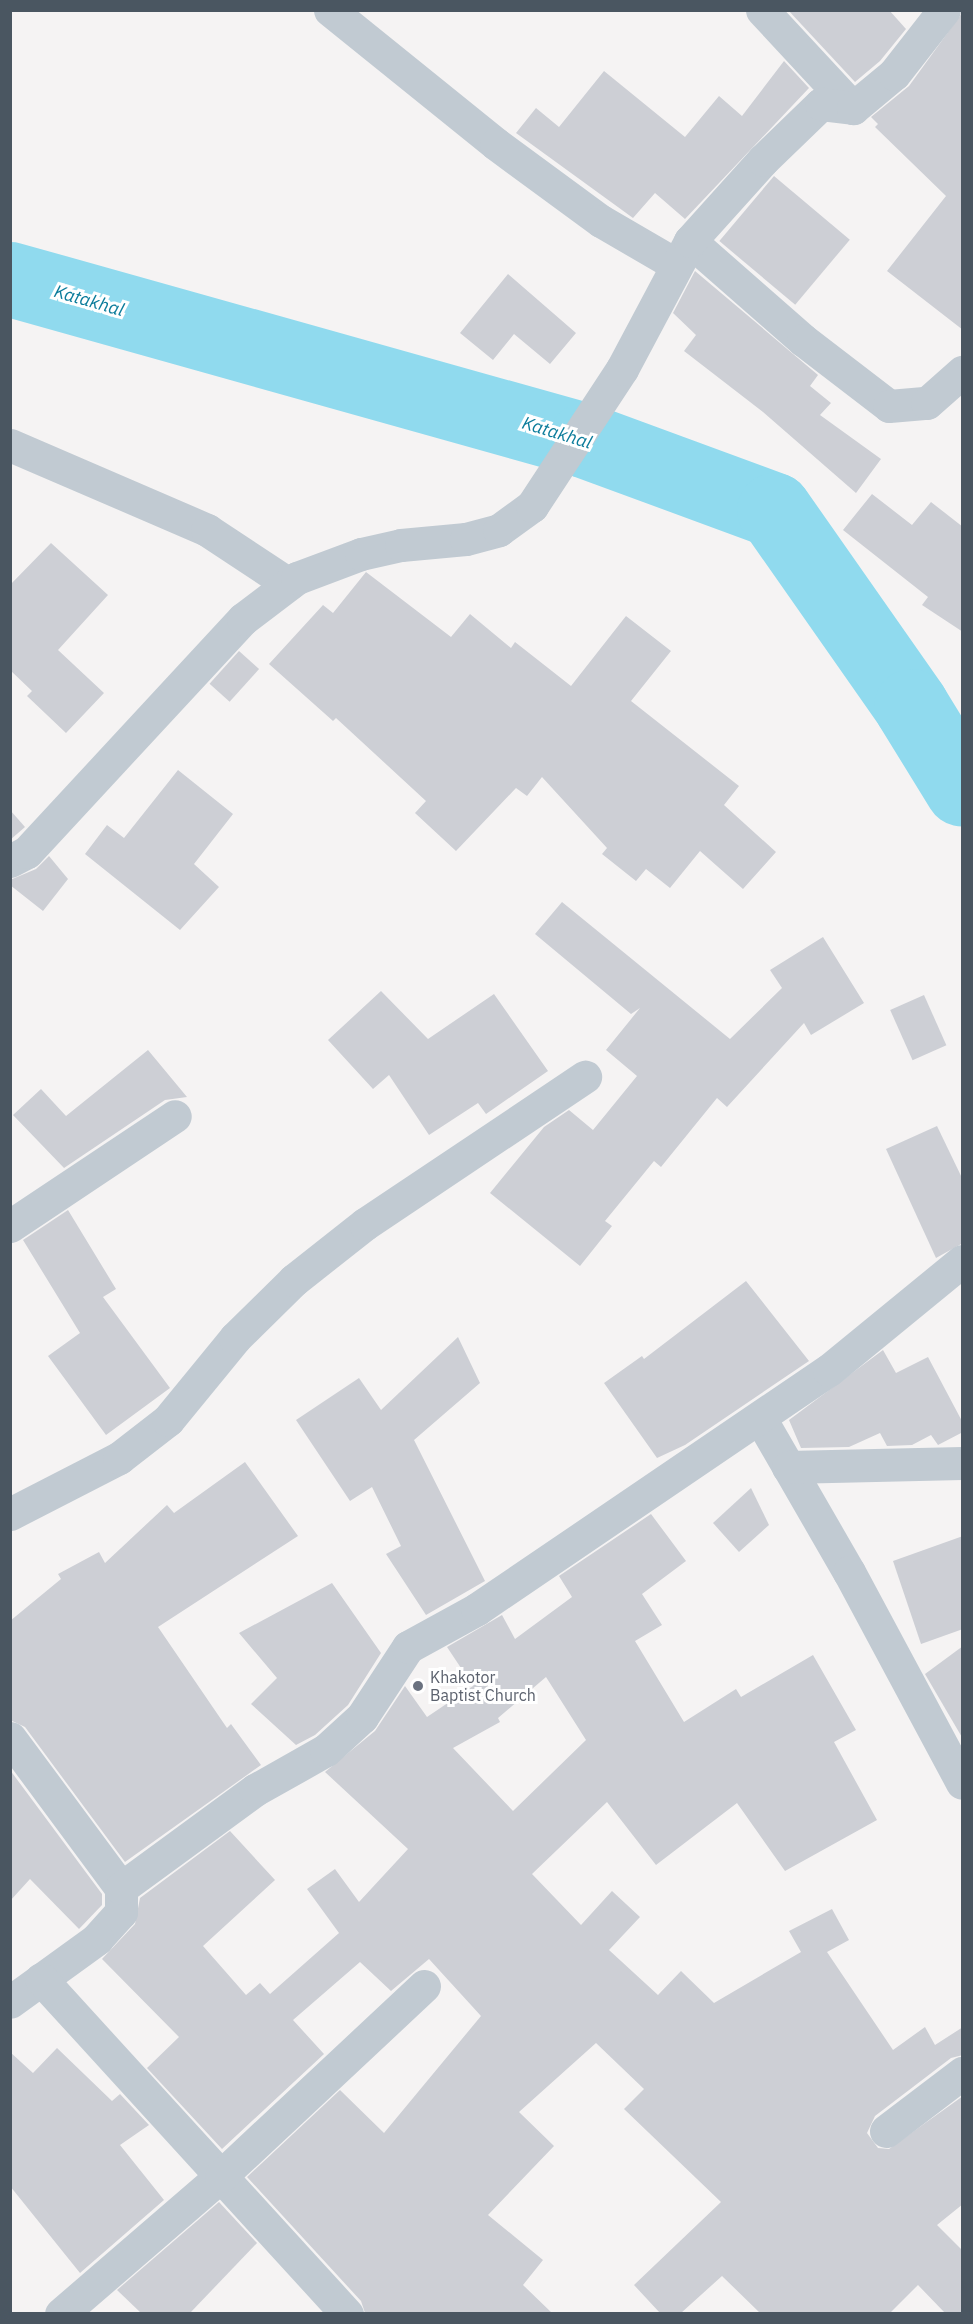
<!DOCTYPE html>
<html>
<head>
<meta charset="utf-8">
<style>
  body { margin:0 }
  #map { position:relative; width:973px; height:2324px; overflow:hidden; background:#f5f3f3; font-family:"IBM Plex Sans",sans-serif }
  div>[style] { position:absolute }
  .river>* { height:75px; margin:-37.5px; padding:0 37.5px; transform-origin:37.5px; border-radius:37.5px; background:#90daee }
  .building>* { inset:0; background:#cdcfd5; transform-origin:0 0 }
  .minor>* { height:33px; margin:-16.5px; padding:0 16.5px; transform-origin:16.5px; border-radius:16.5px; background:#c1cad2 }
  .dots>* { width:16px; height:16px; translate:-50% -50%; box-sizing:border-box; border:3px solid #fff; border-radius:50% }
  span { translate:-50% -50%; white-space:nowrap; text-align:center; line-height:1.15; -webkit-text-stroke:6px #fff; paint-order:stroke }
  .worship-label { font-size:16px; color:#5b616d }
  .left { translate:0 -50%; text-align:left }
  .water-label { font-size:18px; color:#0c7c9b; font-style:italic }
  .frame { position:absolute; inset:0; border:12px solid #4a5661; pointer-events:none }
</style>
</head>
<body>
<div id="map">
  <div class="river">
    <div style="left:10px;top:279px;width:596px;rotate:15.67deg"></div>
    <div style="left:584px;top:440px;width:202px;rotate:20.2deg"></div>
    <div style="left:774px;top:510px;width:239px;rotate:55deg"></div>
    <div style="left:911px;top:706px;width:97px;rotate:58.4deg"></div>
  </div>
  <div class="building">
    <div style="clip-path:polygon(788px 10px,889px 10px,906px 29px,880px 61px,855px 82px)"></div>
    <div style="clip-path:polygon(962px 13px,963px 13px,963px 330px,887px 271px,946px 196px,875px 127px,878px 124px,871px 117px,909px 86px)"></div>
    <div style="clip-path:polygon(784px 61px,809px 88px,685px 219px,655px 193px,633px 218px,516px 133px,536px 108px,559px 127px,604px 71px,685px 137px,719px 96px,742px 116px)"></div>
    <div style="left:774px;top:176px;width:99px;height:85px;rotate:40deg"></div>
    <div style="clip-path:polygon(695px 271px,818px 375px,810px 386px,831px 403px,820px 415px,881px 459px,856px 493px,763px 412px,684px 351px,696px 335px,673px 313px)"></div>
    <div style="clip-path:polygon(508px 274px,576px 333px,550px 364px,514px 334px,493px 360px,460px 333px)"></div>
    <div style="clip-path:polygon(872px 494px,912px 525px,931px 502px,963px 527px,963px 632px,922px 605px,928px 597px,843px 530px)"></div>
    <div style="clip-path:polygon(51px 543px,108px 595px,58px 650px,104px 693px,66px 733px,27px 696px,32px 691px,10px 670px,10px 585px)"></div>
    <div style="clip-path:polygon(366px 572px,451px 637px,470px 614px,511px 648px,515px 642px,571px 686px,626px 616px,671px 651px,631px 701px,739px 786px,724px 805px,776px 852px,743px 889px,700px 851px,670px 888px,646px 869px,636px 881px,602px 854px,607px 848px,542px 777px,527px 796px,516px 788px,456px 851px,415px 813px,426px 801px,336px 718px,333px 721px,269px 664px,323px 605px,333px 613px)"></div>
    <div style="left:239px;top:651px;width:27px;height:44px;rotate:42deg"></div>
    <div style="clip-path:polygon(178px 770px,233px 814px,194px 864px,219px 887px,180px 930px,85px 854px,107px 825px,124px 838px)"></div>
    <div style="clip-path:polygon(10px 810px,25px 827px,10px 840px)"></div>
    <div style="clip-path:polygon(49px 856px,68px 879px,43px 911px,10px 885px,10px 880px,36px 869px)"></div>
    <div style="clip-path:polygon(562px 902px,730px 1039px,782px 988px,770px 970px,823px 937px,864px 1003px,811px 1035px,804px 1023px,727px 1107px,717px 1098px,661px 1167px,654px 1161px,605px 1221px,612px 1226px,580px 1266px,490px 1193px,544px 1127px,569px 1110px,593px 1130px,637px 1076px,606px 1050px,640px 1008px,631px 1014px,535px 934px)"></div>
    <div style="clip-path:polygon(381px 991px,428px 1039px,494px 994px,548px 1071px,486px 1114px,478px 1103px,429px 1135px,389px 1075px,373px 1089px,328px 1040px)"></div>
    <div style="left:924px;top:995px;width:55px;height:37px;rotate:66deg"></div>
    <div style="clip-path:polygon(148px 1050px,187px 1097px,165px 1100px,64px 1168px,13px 1115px,41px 1089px,66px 1116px)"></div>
    <div style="clip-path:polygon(937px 1126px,963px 1180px,963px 1243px,936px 1258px,886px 1149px)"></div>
    <div style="clip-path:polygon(68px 1210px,116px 1289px,103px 1297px,170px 1388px,106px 1435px,48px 1356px,80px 1333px,23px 1240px)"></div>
    <div style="clip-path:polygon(746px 1281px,809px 1361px,685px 1445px,657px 1458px,604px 1383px,642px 1356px,644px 1359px)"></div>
    <div style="clip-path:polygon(458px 1337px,480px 1383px,414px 1440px,485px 1581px,426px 1615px,386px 1554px,401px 1546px,372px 1487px,350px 1501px,296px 1420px,359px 1378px,381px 1410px)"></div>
    <div style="clip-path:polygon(883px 1350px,896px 1373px,928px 1357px,963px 1423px,963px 1432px,938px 1445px,931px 1435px,912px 1445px,887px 1446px,880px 1433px,849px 1447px,801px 1448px,789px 1420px)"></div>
    <div style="clip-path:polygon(245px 1462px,298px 1536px,158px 1627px,227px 1728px,231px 1724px,261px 1765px,125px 1862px,25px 1727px,10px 1720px,10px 1621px,61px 1579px,58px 1574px,99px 1552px,105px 1563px,167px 1505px,174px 1513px)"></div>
    <div style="clip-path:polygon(751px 1488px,769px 1525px,739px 1552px,713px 1523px)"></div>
    <div style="clip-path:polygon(evenodd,651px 1514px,686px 1561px,642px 1594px,662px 1625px,635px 1641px,684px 1722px,736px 1689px,741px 1697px,813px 1655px,856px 1730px,834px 1742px,877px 1820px,785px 1871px,737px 1803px,656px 1865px,607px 1802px,532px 1874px,581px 1925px,612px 1891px,640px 1917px,609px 1950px,658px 1995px,681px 1971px,714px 2003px,801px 1952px,789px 1931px,832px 1909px,849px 1940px,827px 1952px,893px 2050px,925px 2027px,935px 2045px,963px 2027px,963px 2055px,951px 2058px,875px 2116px,867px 2133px,878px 2148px,889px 2149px,963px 2096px,963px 2204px,937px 2225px,963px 2251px,963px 2313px,945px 2313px,918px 2285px,890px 2313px,760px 2313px,722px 2276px,681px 2313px,660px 2313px,634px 2285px,721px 2202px,624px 2109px,644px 2089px,596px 2043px,519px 2112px,554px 2146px,488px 2215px,543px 2260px,523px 2285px,552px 2313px,365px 2313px,361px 2301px,247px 2177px,340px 2090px,384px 2133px,481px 2016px,429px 1959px,391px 1991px,360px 1962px,293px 2020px,324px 2054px,222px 2149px,147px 2068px,179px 2037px,102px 1959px,135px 1924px,140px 1898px,230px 1831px,275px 1880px,203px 1946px,246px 1995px,260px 1983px,270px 1994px,339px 1933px,307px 1889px,335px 1869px,359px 1902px,408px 1849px,325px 1772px,375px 1731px,405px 1686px,427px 1717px,473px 1686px,447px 1647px,502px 1615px,515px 1639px,572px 1597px,559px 1576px,651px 1514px,546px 1677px,586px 1740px,513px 1811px,453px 1748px,500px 1722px,498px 1718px,546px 1677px)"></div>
    <div style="clip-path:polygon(963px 1536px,963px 1629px,921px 1644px,893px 1561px)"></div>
    <div style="clip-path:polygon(332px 1583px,381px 1653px,348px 1705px,315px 1735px,296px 1745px,251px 1704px,277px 1678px,239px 1633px)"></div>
    <div style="clip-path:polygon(963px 1646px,963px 1739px,925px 1674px)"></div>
    <div style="clip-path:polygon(10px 1770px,102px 1894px,102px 1905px,79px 1929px,30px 1879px,10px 1901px)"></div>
    <div style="clip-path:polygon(57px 2048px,112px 2101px,120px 2094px,149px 2125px,120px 2145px,164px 2200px,80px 2273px,10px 2186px,10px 2052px,33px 2073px)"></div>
    <div style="clip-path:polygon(219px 2202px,257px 2243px,190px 2313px,141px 2313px,117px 2290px)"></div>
  </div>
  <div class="minor">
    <div style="left:330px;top:10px;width:213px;rotate:38.9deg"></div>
    <div style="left:496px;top:144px;width:130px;rotate:36.3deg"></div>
    <div style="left:601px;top:221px;width:86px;rotate:30.2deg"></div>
    <div style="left:762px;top:10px;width:134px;rotate:47.1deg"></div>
    <div style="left:690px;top:241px;width:150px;rotate:41.2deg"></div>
    <div style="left:803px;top:340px;width:108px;rotate:37.5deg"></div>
    <div style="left:889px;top:406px;width:38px;rotate:-5deg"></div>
    <div style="left:927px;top:403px;width:47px;rotate:-41.5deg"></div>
    <div style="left:10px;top:445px;width:215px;rotate:23.3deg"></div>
    <div style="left:207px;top:530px;width:98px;rotate:33.4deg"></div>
    <div style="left:10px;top:861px;width:19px;rotate:-28deg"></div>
    <div style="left:27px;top:852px;width:318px;rotate:-47.2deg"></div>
    <div style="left:243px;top:619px;width:68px;rotate:-37.2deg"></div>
    <div style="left:297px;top:578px;width:68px;rotate:-20.6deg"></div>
    <div style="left:361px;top:554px;width:41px;rotate:-12.7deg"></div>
    <div style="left:401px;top:545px;width:65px;rotate:-5.3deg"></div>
    <div style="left:466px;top:539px;width:34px;rotate:-15deg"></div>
    <div style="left:499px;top:530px;width:41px;rotate:-36deg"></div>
    <div style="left:532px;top:506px;width:164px;rotate:-56.7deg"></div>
    <div style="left:622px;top:369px;width:145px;rotate:-62deg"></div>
    <div style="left:690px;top:241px;width:109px;rotate:-48deg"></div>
    <div style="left:763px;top:160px;width:81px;rotate:-44deg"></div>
    <div style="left:821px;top:104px;width:32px;rotate:7deg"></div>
    <div style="left:853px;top:108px;width:53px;rotate:-39.7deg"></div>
    <div style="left:894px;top:74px;width:81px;rotate:-52deg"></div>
    <div style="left:10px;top:1226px;width:198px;rotate:-33.7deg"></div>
    <div style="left:760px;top:1418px;width:178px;rotate:60deg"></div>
    <div style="left:849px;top:1572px;width:239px;rotate:61.8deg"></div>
    <div style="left:788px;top:1467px;width:174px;rotate:-1.3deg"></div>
    <div style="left:10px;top:1514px;width:123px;rotate:-27.2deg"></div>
    <div style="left:119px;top:1458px;width:62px;rotate:-37.8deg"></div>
    <div style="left:168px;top:1420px;width:106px;rotate:-50.7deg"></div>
    <div style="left:235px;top:1338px;width:83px;rotate:-44.5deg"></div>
    <div style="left:294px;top:1280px;width:90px;rotate:-38.3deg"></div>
    <div style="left:365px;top:1224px;width:265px;rotate:-33.8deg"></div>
    <div style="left:10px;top:1738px;width:187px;rotate:53.5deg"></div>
    <div style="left:121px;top:1888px;width:24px;rotate:90deg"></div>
    <div style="left:121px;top:1912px;width:36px;rotate:132deg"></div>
    <div style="left:97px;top:1939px;width:107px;rotate:144.1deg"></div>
    <div style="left:121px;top:1888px;width:166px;rotate:-36.2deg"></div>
    <div style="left:255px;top:1790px;width:81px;rotate:-29.4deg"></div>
    <div style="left:326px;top:1750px;width:49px;rotate:-42.5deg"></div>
    <div style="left:362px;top:1717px;width:84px;rotate:-56.7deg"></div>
    <div style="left:408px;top:1647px;width:79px;rotate:-28.8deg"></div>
    <div style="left:477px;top:1609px;width:425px;rotate:-34.2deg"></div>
    <div style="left:829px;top:1370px;width:172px;rotate:-39.3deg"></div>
    <div style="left:41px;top:1979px;width:454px;rotate:47.6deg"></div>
    <div style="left:886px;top:2131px;width:96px;rotate:-37.3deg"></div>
    <div style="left:61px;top:2314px;width:211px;rotate:-40.8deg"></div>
    <div style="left:221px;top:2176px;width:278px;rotate:-43.1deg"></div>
  </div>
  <div class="dots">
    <div style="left:418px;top:1686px;background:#6b7280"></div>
  </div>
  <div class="worship-label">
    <span class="left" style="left:430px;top:1686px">Khakotor<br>Baptist Church</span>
  </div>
  <div class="water-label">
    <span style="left:89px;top:301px;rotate:16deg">Katakhal</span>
    <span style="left:557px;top:433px;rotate:17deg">Katakhal</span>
  </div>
  <div class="frame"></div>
</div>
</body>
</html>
